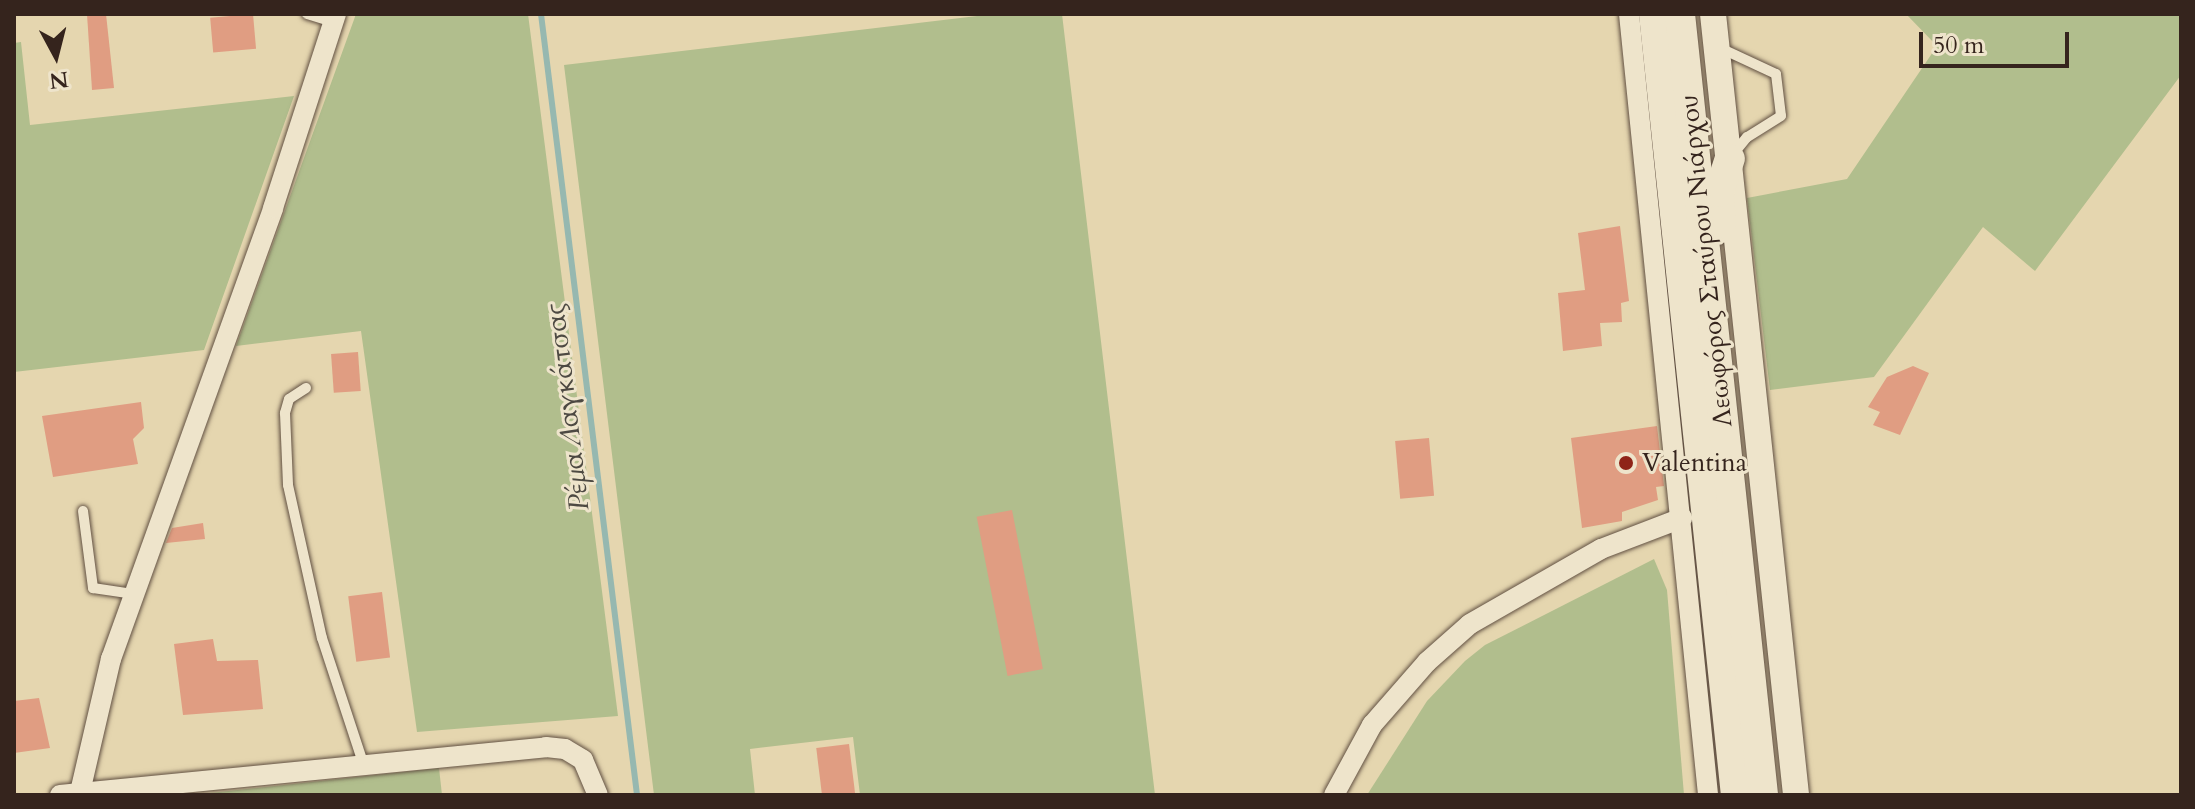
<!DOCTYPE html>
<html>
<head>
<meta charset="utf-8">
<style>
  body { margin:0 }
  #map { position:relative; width:2195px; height:809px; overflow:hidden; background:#e5d6af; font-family:Cardo,serif }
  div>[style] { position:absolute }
  .green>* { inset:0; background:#b1be8d }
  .stream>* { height:6px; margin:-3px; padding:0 3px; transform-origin:3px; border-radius:3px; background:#96b8b0 }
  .building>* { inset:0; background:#e09d82; transform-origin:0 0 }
  .roads { filter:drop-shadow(0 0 2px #615042) drop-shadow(0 0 2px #615042) }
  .service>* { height:10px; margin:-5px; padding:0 5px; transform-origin:5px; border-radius:5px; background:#eee4cb }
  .minor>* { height:20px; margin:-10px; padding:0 10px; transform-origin:10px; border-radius:10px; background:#eee4cb }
  .tertiary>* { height:26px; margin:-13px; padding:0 13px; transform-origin:13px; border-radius:13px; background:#eee4cb }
  .secondary>* { height:30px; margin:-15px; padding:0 15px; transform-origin:15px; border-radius:15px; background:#eee4cb }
  .dots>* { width:22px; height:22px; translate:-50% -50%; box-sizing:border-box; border:4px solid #eee4cb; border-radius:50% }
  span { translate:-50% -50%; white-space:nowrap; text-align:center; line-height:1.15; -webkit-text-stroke:6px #eee4cb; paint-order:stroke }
  .street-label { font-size:26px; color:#35241d }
  .poi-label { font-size:26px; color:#35241d }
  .left { translate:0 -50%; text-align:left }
  .water-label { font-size:28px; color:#4d4942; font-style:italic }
  .frame { position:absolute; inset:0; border:16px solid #35241d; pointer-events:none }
  .north { position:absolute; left:16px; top:16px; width:80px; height:80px; -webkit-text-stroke:6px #eee4cb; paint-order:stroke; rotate:173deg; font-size:22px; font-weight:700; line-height:32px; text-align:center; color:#35241d }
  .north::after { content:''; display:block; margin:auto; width:28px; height:36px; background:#35241d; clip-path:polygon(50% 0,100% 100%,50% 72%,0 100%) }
  .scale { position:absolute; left:1919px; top:32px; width:150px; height:36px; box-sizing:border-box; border:4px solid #35241d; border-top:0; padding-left:10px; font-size:24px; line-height:28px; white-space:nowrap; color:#35241d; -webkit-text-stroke:6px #eee4cb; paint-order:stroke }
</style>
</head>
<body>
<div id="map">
  <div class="green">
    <div style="clip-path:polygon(356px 14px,528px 14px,618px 716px,417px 732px,361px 331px,236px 346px)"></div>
    <div style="clip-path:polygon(994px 14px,1062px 14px,1155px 795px,860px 795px,853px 737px,750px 749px,755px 795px,654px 795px,564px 65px)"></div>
    <div style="clip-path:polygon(1906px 14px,2181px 14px,2181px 75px,2035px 271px,1983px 227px,1874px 377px,1770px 390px,1747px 198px,1847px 179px,1937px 46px)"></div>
    <div style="clip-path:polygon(21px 42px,30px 125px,294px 96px,204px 350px,14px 372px,14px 43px)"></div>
    <div style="clip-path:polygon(1654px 559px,1667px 590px,1684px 795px,1367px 795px,1427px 701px,1465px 661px,1485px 645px)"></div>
    <div style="clip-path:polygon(439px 768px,442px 795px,191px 795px)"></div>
  </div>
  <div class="stream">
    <div style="left:541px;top:14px;width:787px;rotate:82.99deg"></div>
  </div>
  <div class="building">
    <div style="clip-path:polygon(87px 14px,106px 14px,114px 88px,92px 90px)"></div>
    <div style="left:253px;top:14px;width:35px;height:43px;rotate:85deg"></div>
    <div style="clip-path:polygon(1620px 226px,1629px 301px,1621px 303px,1622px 322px,1600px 323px,1602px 346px,1563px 351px,1558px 293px,1585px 290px,1578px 233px)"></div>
    <div style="left:358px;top:352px;width:39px;height:27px;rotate:86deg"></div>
    <div style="clip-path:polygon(1913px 366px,1929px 373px,1900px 435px,1873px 425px,1880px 412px,1868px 407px,1887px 377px)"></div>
    <div style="clip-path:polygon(141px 402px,144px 428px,133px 439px,138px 464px,53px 477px,42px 416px)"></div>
    <div style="clip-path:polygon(1657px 426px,1664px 486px,1656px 487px,1658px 500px,1622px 512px,1622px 521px,1582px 528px,1571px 438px)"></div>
    <div style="left:1429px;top:438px;width:58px;height:34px;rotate:85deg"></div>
    <div style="left:1012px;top:510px;width:162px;height:36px;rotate:79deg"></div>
    <div style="clip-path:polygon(203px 523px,205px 539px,166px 543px,172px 528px)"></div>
    <div style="left:382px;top:592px;width:66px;height:34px;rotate:83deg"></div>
    <div style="clip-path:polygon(213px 639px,217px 661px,258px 660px,263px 709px,183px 715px,174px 644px)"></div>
    <div style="clip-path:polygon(39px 698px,50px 748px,14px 753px,14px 701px)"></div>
    <div style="left:849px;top:744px;width:51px;height:33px;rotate:83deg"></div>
  </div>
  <div class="roads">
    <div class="service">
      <div style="left:307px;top:14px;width:28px;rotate:17deg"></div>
      <div style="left:1718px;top:47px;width:64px;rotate:25deg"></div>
      <div style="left:1776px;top:74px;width:42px;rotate:83.2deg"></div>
      <div style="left:1781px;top:116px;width:40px;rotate:148deg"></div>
      <div style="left:1747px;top:137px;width:22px;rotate:129deg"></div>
      <div style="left:306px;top:388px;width:20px;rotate:147deg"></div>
      <div style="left:289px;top:399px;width:15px;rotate:106deg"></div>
      <div style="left:285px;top:413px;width:72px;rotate:87.6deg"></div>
      <div style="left:288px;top:485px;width:157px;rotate:77.5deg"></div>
      <div style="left:322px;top:638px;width:132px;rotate:71.8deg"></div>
      <div style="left:83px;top:511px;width:78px;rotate:82.6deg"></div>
      <div style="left:93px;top:588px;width:40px;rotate:8.5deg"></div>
    </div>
    <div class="minor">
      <div style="left:1629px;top:14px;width:785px;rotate:84.22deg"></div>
      <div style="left:80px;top:792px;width:137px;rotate:-76.9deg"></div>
      <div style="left:111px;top:659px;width:479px;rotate:-70.2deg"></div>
      <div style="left:273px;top:208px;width:204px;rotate:-72deg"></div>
      <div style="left:60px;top:795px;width:488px;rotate:-5.6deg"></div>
      <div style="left:546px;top:747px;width:19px;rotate:6deg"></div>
      <div style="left:565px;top:749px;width:21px;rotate:31deg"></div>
      <div style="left:583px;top:760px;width:38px;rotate:67deg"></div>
      <div style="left:1334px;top:795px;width:80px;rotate:-61.5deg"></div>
      <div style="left:1372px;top:725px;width:84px;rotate:-48.9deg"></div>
      <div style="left:1427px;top:662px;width:57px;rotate:-41.5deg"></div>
      <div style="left:1470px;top:624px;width:151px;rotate:-29.8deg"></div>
      <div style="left:1601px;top:549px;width:87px;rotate:-20.9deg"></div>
    </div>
    <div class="tertiary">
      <div style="left:1713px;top:14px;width:785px;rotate:83.93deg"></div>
    </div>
    <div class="secondary">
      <div style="left:1654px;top:14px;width:785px;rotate:84.01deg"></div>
      <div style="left:1680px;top:14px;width:785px;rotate:83.93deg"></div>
      <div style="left:1721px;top:228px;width:36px;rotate:-93deg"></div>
      <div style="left:1719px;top:192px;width:35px;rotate:-72deg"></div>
    </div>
  </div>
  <div class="dots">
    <div style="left:1626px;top:463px;background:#8f2418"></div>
  </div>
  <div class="street-label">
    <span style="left:1706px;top:261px;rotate:-96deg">Λεωφόρος Σταύρου Νιάρχου</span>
  </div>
  <div class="poi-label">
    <span class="left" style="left:1642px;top:463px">Valentina</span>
  </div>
  <div class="water-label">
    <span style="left:567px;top:407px;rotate:-97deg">Ρέμα Λαγκάτσας</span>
  </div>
  <div class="frame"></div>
  <div class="north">N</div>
  <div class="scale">50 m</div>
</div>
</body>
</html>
